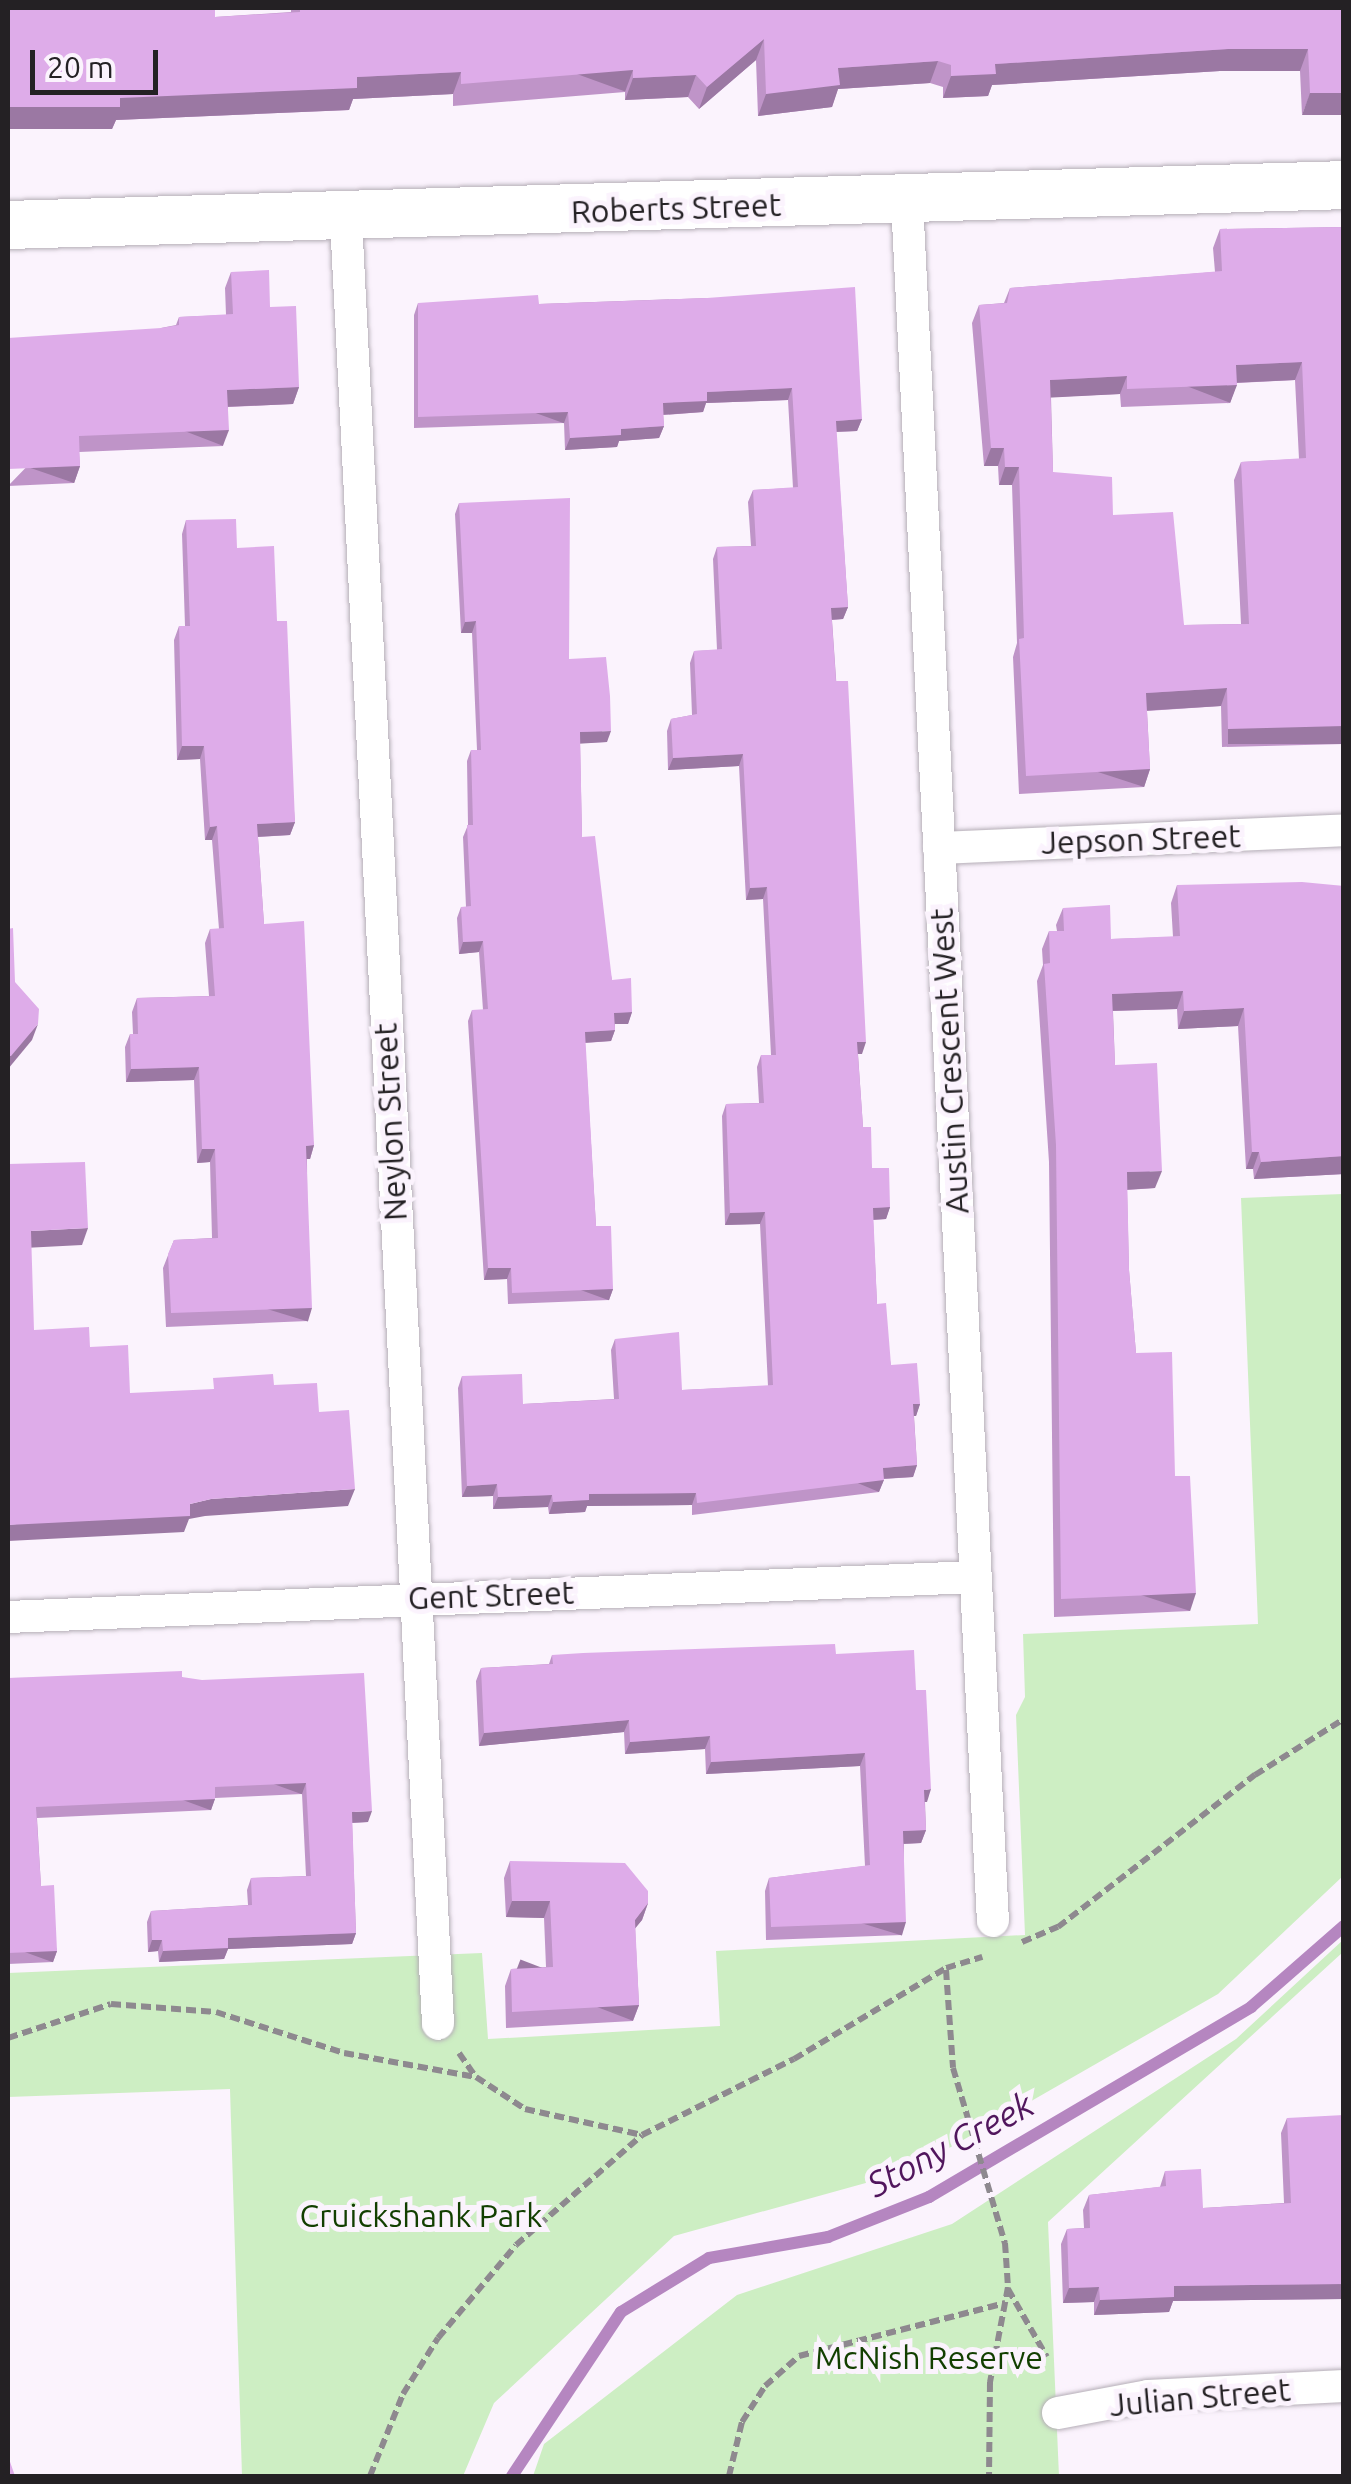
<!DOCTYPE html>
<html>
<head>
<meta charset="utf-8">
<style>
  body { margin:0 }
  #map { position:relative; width:1351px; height:2484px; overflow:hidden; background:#fbf3fd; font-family:Ubuntu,sans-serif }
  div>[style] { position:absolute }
  .green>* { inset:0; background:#cdeec3 }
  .stream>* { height:12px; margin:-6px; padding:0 6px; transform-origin:6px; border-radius:6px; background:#b586c0 }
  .path>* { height:6px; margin-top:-3px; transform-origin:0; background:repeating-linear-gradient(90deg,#8e898f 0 10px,transparent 0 15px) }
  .roads { filter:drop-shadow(0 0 2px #b5aeb7) drop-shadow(0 0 2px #b5aeb7) }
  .street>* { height:32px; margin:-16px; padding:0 16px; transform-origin:16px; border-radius:16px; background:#fff }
  .secondary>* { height:48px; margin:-24px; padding:0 24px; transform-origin:24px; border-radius:24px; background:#fff }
  .wall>* { inset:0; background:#bf94c8 }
  .shaded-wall>* { inset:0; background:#9b78a3; transform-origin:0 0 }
  .building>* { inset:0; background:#deace9 }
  span { translate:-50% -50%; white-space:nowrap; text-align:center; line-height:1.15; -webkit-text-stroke:10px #fbf3fd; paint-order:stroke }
  .street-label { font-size:32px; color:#242124 }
  .park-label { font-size:32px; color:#123f00 }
  .water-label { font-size:35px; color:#51165d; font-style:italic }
  .frame { position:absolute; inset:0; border:10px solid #242124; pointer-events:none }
  .scale { position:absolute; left:30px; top:50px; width:128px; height:45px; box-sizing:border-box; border:5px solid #242124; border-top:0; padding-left:12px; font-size:30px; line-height:35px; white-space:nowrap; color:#242124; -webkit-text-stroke:8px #fbf3fd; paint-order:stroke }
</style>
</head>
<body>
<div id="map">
  <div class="green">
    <div style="clip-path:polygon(1343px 1194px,1343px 1876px,1218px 1994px,909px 2171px,674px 2236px,494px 2403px,463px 2476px,242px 2476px,230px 2089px,8px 2097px,8px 1973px,482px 1953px,488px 2039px,720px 2026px,716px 1951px,1025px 1935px,1016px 1715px,1025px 1697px,1023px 1634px,1258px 1624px,1241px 1198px)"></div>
    <div style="clip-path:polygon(1343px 1940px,1343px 1952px,1048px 2222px,1059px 2476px,533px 2476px,544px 2444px,737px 2295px,952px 2224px,1236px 2039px)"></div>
  </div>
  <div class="stream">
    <div style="left:512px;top:2476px;width:197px;rotate:-56.4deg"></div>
    <div style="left:621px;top:2312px;width:103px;rotate:-31.5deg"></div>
    <div style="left:709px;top:2258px;width:121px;rotate:-10deg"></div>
    <div style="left:828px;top:2237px;width:109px;rotate:-21.6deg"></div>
    <div style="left:929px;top:2197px;width:374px;rotate:-30.5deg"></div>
    <div style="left:1251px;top:2007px;width:123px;rotate:-41.1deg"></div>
  </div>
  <div class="path">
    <div style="left:1022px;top:1942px;width:39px;rotate:-23deg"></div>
    <div style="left:1058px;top:1927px;width:249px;rotate:-37.7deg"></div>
    <div style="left:1255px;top:1775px;width:105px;rotate:-32.2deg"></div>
    <div style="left:946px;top:1970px;width:98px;rotate:85.9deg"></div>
    <div style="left:953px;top:2068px;width:183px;rotate:73.5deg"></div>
    <div style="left:1005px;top:2243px;width:44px;rotate:86.1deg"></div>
    <div style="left:1008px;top:2287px;width:97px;rotate:100.7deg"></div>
    <div style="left:990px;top:2382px;width:94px;rotate:90.6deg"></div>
    <div style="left:8px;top:2038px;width:108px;rotate:-18.3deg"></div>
    <div style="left:111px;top:2004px;width:105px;rotate:4.4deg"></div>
    <div style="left:216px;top:2012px;width:134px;rotate:17.8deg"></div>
    <div style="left:344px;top:2053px;width:134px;rotate:10.3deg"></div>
    <div style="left:476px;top:2077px;width:59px;rotate:33.1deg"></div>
    <div style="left:525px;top:2109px;width:120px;rotate:12.5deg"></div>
    <div style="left:459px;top:2053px;width:28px;rotate:55deg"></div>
    <div style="left:1008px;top:2289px;width:78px;rotate:60.2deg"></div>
    <div style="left:370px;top:2476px;width:88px;rotate:-68.1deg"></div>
    <div style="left:403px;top:2394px;width:66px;rotate:-58deg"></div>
    <div style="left:438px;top:2338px;width:121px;rotate:-50deg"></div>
    <div style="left:516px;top:2245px;width:167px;rotate:-41.1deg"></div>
    <div style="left:642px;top:2135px;width:170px;rotate:-26.6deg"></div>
    <div style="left:794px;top:2059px;width:177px;rotate:-30.9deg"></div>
    <div style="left:946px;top:1968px;width:38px;rotate:-17deg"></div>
    <div style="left:729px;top:2476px;width:56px;rotate:-76.5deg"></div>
    <div style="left:742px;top:2422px;width:43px;rotate:-57.4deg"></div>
    <div style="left:765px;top:2386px;width:45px;rotate:-41.4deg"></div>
    <div style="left:799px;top:2356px;width:213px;rotate:-14.4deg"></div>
  </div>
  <div class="roads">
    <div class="street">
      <div style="left:907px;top:201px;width:1722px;rotate:87.14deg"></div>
      <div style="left:346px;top:220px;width:1806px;rotate:87.08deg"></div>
      <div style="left:939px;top:848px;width:405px;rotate:-2.5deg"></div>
      <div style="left:8px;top:1617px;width:967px;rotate:-2.37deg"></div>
      <div style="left:1058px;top:2413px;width:92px;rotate:-10.7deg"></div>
      <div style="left:1148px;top:2396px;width:196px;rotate:-2.9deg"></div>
    </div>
    <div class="secondary">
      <div style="left:8px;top:225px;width:1337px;rotate:-1.71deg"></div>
    </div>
  </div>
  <div class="wall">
    <div style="clip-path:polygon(291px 8px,1344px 8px,1302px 115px,1300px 71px,1220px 71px,992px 85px,988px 96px,943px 98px,943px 87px,930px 83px,838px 89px,832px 107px,758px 116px,756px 60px,699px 109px,688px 97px,625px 100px,625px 92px,453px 106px,453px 94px,353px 99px,349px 110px,116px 120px,112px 129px,8px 129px,215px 17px,291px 12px)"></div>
    <div style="clip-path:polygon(evenodd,1344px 227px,1344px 744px,1222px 747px,1221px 706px,1147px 711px,1150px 769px,1144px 787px,1019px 794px,1013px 657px,1017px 643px,1012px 485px,999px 485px,998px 466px,984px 466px,972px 323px,979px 305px,1004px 303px,1010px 288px,1215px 272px,1213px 248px,1220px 229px,1344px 227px,1295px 380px,1299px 459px,1241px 462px,1234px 480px,1241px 624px,1184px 625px,1113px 515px,1053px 472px,1051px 397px,1120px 394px,1121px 407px,1230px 403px,1237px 383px,1295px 380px)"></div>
    <div style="clip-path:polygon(231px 272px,270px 307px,299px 387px,293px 404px,228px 407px,223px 446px,79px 452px,80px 466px,74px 483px,8px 486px,161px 328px,176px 325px,179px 317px,226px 315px,225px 288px)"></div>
    <div style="clip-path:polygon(707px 298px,862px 419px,857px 431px,836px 432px,848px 607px,843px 619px,832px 620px,862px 1054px,858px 1054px,863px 1127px,872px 1168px,890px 1207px,886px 1219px,873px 1220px,877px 1304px,891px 1365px,920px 1404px,916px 1416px,914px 1416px,917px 1465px,913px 1477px,884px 1479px,879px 1492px,692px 1515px,692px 1505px,587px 1506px,585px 1512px,549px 1514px,548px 1507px,493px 1509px,493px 1496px,462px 1497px,458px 1388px,462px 1376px,523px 1404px,614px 1399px,611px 1350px,615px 1339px,682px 1390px,768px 1386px,760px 1224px,725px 1225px,722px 1116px,726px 1104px,759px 1103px,757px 1067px,761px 1055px,771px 1055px,763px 899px,746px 900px,739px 766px,668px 770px,667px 731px,671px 719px,692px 715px,690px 663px,694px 651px,717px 650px,713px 559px,717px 547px,751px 546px,748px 502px,753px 490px,793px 488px,788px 400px,706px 403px,703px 412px,663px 415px,664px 426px,659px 438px,619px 441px,617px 447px,565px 450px,564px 423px,414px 428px,414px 315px,418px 303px,539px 304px)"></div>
    <div style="clip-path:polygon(459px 503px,569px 659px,607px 742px,580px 743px,582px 837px,612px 980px,632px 1012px,628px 1024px,615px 1024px,615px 1030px,611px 1041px,585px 1043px,596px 1226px,613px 1289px,609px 1300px,508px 1304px,507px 1279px,484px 1280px,468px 1021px,472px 1010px,483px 1010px,479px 952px,459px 954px,457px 918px,461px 907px,466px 907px,463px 837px,468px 825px,467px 761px,471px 750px,477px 750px,472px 633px,461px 633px,455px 514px)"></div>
    <div style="clip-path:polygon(186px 520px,237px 548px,277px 621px,295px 822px,290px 835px,258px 837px,264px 924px,314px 1145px,310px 1159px,307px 1159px,308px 1321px,166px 1327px,163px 1268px,174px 1240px,212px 1238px,210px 1162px,197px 1163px,194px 1080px,126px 1082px,125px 1047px,130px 1034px,133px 1034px,132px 1012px,137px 998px,209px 996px,205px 943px,210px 929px,219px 929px,212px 840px,205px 840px,200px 759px,177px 760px,174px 640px,179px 626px,185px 626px,182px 534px)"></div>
    <div style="clip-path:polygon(1177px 885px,1344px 886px,1344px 1174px,1254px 1179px,1253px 1169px,1246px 1169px,1238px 1026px,1178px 1029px,1177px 1009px,1113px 1011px,1115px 1065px,1155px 1188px,1127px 1190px,1129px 1270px,1136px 1353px,1175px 1476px,1190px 1611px,1054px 1617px,1049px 1162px,1037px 981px,1043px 965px,1042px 949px,1049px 931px,1057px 931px,1056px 925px,1063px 908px,1111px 939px,1173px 937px,1171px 903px)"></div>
    <div style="clip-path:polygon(836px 1654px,916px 1690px,927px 1802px,925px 1802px,926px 1830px,921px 1843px,904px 1844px,902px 1935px,766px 1940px,765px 1891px,769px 1878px,865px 1866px,860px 1766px,706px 1774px,705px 1749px,625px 1754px,624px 1732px,479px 1746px,476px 1681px,481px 1668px,549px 1664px,552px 1655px)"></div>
    <div style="clip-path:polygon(182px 1677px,368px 1822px,352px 1823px,356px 1933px,352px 1944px,228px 1949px,224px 1959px,159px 1962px,158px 1951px,148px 1952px,147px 1922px,151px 1911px,248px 1905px,247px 1890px,251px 1878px,306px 1876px,302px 1794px,215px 1798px,211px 1810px,37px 1818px,41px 1886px,57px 1951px,53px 1962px,8px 1964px,8px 1678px)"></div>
    <div style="clip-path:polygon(510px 1861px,648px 1903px,642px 1920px,635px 1928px,639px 2005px,633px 2021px,506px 2028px,505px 1986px,511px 1969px,546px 1967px,544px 1918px,506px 1917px,504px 1878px)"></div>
    <div style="clip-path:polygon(1287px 2118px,1344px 2299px,1173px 2301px,1169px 2312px,1094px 2315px,1094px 2302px,1063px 2303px,1061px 2244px,1067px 2229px,1084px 2228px,1083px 2210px,1089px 2195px,1160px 2187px,1165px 2171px,1203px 2208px,1284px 2203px,1281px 2133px)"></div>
  </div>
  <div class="shaded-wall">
    <div style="clip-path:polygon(764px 39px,756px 60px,699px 109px,707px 87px)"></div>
    <div style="clip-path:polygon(1228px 49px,1308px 49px,1300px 71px,1220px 71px,992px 85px,988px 96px,943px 98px,951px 76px,995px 64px)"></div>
    <div style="clip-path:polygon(938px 61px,930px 83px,838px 89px,832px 107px,758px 116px,766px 94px,838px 68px)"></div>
    <div style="left:633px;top:70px;width:23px;height:173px;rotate:110deg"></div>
    <div style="clip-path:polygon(461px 72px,453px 94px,353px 99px,349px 110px,116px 120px,112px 129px,8px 129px,8px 107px,357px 77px)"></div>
    <div style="clip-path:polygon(696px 75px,688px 97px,625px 100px,633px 78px)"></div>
    <div style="clip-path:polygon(1310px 93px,1344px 93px,1344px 115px,1302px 115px)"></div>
    <div style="clip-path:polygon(1302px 362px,1295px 380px,1230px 383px,1236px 365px)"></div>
    <div style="clip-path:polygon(1127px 376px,1120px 394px,1043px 398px,1050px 380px)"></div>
    <div style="left:1237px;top:385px;width:19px;height:110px;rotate:111deg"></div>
    <div style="clip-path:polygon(299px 387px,293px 404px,221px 407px,227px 390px)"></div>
    <div style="clip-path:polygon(792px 388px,788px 400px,706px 403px,703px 412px,659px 415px,663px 403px,707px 392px)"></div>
    <div style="left:568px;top:412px;width:12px;height:150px;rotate:110deg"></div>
    <div style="clip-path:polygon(862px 419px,857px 431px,831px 432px,836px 421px)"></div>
    <div style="clip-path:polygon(664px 426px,659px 438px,619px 441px,617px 447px,565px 450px,570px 438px,621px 429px)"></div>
    <div style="left:229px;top:430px;width:17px;height:150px;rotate:111deg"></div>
    <div style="clip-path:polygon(991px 448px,1004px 448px,998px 466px,984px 466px)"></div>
    <div style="left:80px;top:466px;width:18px;height:72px;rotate:109deg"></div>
    <div style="clip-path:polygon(1005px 467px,1019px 467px,1012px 485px,999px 485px)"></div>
    <div style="clip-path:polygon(848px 607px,843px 619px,827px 620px,831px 608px)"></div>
    <div style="clip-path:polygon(476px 621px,472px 633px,461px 633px,465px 622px)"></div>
    <div style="clip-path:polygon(1227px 688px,1221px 706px,1140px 711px,1146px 693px)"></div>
    <div style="left:1344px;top:726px;width:18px;height:116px;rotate:90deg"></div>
    <div style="clip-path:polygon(611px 731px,607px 742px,575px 744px,580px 732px)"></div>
    <div style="clip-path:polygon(182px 746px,204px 746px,200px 759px,177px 760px)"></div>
    <div style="clip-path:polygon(743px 754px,739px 766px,668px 770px,673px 758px)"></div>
    <div style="left:1150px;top:769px;width:19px;height:124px;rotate:108deg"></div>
    <div style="clip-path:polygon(295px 822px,290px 835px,253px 837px,257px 824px)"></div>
    <div style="clip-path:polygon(217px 826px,212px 840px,205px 840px,210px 827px)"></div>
    <div style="clip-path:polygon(767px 887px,763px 899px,746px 900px,750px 888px)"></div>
    <div style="clip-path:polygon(483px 941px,479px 952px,459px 954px,463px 942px)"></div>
    <div style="clip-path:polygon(1183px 991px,1177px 1009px,1106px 1011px,1112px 994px)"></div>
    <div style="clip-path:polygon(1244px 1008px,1238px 1026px,1178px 1029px,1184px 1011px)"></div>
    <div style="clip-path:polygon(632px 1012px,628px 1024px,610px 1024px,614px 1013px)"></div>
    <div style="clip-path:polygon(38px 1024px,32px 1040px,8px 1069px,8px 1056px)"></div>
    <div style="clip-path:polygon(615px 1030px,611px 1041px,581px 1043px,585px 1032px)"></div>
    <div style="clip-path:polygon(857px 1042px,866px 1042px,862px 1054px,853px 1054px)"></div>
    <div style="clip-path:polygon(199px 1067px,194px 1080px,126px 1082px,131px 1069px)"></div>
    <div style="clip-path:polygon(314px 1145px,310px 1159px,301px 1159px,306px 1146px)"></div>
    <div style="clip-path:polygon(202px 1149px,215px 1149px,210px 1162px,197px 1163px)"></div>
    <div style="clip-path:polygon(1252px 1152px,1259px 1152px,1253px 1169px,1246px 1169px)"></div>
    <div style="clip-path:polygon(1344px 1156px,1344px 1174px,1254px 1179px,1261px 1162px)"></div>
    <div style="clip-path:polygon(1162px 1171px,1155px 1188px,1121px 1190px,1127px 1172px)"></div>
    <div style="clip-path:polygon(890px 1207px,886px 1219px,868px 1220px,873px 1208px)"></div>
    <div style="clip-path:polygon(765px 1212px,760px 1224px,725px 1225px,730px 1213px)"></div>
    <div style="clip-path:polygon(88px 1228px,82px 1245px,24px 1248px,31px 1231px)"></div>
    <div style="clip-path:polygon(488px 1268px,511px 1268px,507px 1279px,484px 1280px)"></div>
    <div style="left:613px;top:1289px;width:12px;height:101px;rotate:110deg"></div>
    <div style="left:312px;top:1308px;width:14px;height:141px;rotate:107deg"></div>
    <div style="clip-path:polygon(913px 1404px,920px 1404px,916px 1416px,909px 1416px)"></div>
    <div style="clip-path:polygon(917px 1465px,913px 1477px,879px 1479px,883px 1468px)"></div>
    <div style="left:884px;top:1480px;width:13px;height:188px;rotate:113deg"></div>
    <div style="clip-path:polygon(497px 1484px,493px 1496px,462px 1497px,467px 1486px)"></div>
    <div style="clip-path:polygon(355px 1489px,348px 1506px,205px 1516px,189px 1519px,184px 1532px,8px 1541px,8px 1525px,190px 1504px,211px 1499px)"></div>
    <div style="clip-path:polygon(696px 1493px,692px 1505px,587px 1506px,585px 1512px,549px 1514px,553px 1502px,589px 1494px)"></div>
    <div style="clip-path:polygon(552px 1495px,548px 1507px,493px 1509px,498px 1497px)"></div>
    <div style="left:1196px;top:1593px;width:19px;height:135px;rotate:108deg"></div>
    <div style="clip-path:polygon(629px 1720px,624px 1732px,479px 1746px,484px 1733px)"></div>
    <div style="clip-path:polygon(710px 1736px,705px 1749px,625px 1754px,630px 1742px)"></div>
    <div style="clip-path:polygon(865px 1753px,860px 1766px,706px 1774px,711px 1762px)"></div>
    <div style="left:306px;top:1783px;width:12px;height:91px;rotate:110deg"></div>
    <div style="clip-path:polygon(931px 1789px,927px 1802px,920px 1802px,924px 1790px)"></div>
    <div style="left:215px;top:1799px;width:12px;height:179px;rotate:110deg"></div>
    <div style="clip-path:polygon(372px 1811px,368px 1822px,348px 1823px,352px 1812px)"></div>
    <div style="clip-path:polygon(926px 1830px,921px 1843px,899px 1844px,903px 1831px)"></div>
    <div style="clip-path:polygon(512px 1901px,550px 1901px,544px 1918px,506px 1917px)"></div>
    <div style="clip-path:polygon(648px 1903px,642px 1920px,629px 1936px,635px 1920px)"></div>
    <div style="left:906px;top:1922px;width:14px;height:135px;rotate:107deg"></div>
    <div style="clip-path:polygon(356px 1933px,352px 1944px,228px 1949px,224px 1959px,159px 1962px,163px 1951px,228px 1938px)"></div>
    <div style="clip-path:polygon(152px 1940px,162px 1940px,158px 1951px,148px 1952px)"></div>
    <div style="left:57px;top:1951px;width:12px;height:49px;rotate:110deg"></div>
    <div style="left:639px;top:2005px;width:17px;height:127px;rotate:111deg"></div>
    <div style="clip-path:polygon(1344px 2284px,1344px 2299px,1173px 2301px,1169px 2312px,1094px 2315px,1100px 2300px,1174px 2286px)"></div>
    <div style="clip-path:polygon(1099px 2287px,1094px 2302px,1063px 2303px,1069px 2288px)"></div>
  </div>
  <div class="building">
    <div style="clip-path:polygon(8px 8px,215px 8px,215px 17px,300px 12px,300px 8px,1344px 8px,1344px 93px,1310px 93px,1308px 49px,1228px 49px,995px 64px,996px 74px,951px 76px,951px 65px,938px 61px,838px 68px,840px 85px,766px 94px,764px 39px,707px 87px,696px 75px,633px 78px,633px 70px,461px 84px,461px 72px,357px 77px,357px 88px,120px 98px,120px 107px,8px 107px)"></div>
    <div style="clip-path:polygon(evenodd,1344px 227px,1344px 726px,1228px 729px,1227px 688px,1146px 693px,1150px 769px,1026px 776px,1019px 639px,1024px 638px,1019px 467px,1005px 467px,1004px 448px,991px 448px,979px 305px,1007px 303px,1010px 288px,1222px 271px,1220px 229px,1344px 227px,1302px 362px,1306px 458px,1241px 462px,1249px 624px,1184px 625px,1173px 512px,1113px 515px,1112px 477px,1053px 472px,1050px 380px,1127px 376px,1127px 389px,1237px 385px,1236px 365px,1302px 362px)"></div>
    <div style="clip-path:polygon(269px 270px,270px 307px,296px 306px,299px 387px,227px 390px,229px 430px,79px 436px,80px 466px,8px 469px,8px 338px,161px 328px,179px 325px,179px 317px,233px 314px,231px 272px)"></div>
    <div style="clip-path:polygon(855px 287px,862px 419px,836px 421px,848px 607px,831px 608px,836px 681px,848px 681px,866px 1042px,857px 1042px,863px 1127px,871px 1127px,872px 1168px,889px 1168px,890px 1207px,873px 1208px,877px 1304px,886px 1303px,891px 1365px,917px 1363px,920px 1404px,913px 1404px,917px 1465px,883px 1468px,884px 1480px,697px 1503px,696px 1493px,589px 1494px,589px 1500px,553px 1502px,552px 1495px,498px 1497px,497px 1484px,467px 1486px,462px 1376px,522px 1374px,523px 1404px,619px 1399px,615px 1339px,679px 1332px,682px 1390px,773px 1385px,765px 1212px,730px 1213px,726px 1104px,764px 1103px,761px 1055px,776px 1055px,767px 887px,750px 888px,743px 754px,673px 758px,671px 719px,697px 714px,694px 651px,722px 649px,717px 547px,756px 546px,753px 490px,798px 487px,792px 388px,707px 392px,707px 401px,663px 403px,664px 426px,621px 429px,621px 435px,570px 438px,568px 412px,418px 417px,418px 303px,538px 295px,539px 304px,707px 298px)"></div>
    <div style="clip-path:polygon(570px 498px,569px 659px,606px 657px,610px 696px,611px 731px,580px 732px,582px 837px,595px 836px,612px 980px,631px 978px,632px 1012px,614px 1013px,615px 1030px,585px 1032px,596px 1226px,611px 1226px,613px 1289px,512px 1293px,511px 1268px,488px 1268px,472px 1010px,488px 1009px,483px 941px,463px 942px,461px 907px,471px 906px,467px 825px,473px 825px,471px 750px,481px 750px,476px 621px,465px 622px,459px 503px)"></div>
    <div style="clip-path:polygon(236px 519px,237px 548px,274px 546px,277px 621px,287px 621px,295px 822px,257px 824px,264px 924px,304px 921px,314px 1145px,306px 1146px,312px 1308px,171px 1313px,168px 1254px,174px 1240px,218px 1238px,215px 1149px,202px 1149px,199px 1067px,131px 1069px,130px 1034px,138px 1034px,137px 998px,215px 996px,210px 929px,224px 928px,217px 826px,210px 827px,204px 746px,182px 746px,179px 626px,190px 626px,186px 520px)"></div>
    <div style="clip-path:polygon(8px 638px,10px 751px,8px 752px)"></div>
    <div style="clip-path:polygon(1302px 882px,1344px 886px,1344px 1156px,1261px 1162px,1259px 1152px,1252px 1152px,1244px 1008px,1184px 1011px,1183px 991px,1112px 994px,1115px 1065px,1157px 1063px,1162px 1171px,1127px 1172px,1129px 1270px,1136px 1353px,1172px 1352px,1175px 1476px,1190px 1476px,1196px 1593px,1061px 1599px,1056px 1145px,1044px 964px,1050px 963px,1049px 931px,1064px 931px,1063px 908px,1110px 905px,1111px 939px,1180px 936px,1177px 885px)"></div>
    <div style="clip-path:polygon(13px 928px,15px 982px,39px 1009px,38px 1024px,11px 1056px,8px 1056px,8px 929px)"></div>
    <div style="clip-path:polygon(85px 1162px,88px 1228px,31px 1231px,34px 1330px,89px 1327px,90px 1347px,128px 1345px,130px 1393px,214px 1389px,213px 1378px,273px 1374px,274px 1385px,317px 1383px,319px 1412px,349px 1410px,355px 1489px,211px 1499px,190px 1504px,190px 1516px,8px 1525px,8px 1164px)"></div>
    <div style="clip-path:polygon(835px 1644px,836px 1654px,914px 1650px,916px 1690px,926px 1690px,931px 1789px,924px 1790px,926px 1830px,903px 1831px,906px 1922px,771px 1927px,769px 1878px,870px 1865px,865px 1753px,711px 1762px,710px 1736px,630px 1742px,629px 1720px,484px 1733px,481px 1668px,553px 1664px,552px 1655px,583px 1653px)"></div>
    <div style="clip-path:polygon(182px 1671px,182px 1677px,202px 1680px,364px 1673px,372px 1811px,352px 1812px,356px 1933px,228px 1938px,228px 1948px,163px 1951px,162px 1940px,152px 1940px,151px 1911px,252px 1905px,251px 1878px,311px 1876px,306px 1783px,215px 1787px,215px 1799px,36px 1807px,41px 1886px,54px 1885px,57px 1951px,8px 1953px,8px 1678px)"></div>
    <div style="clip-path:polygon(510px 1861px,625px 1863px,648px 1891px,648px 1903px,635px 1920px,639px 2005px,512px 2012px,511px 1969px,553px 1967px,550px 1901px,512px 1901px)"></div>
    <div style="clip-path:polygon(1344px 2115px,1344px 2284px,1174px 2286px,1174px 2297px,1100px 2300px,1099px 2287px,1069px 2288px,1067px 2229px,1090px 2228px,1089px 2195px,1166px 2186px,1165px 2171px,1201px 2169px,1203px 2208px,1291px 2203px,1287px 2118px)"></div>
    <div style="clip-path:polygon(8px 2456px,15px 2476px,8px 2476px)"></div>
  </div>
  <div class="street-label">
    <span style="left:676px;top:208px;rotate:-2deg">Roberts Street</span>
    <span style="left:1141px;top:839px;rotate:-2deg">Jepson Street</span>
    <span style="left:949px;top:1061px;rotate:-93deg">Austin Crescent West</span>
    <span style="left:390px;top:1122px;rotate:-93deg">Neylon Street</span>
    <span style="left:491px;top:1595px;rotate:-2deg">Gent Street</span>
    <span style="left:1200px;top:2397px;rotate:-5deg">Julian Street</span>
  </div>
  <div class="park-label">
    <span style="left:421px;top:2215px">Cruickshank Park</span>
    <span style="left:929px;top:2357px">McNish Reserve</span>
  </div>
  <div class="water-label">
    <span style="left:950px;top:2144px;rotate:-28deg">Stony Creek</span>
  </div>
  <div class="frame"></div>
  <div class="scale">20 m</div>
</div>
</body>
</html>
